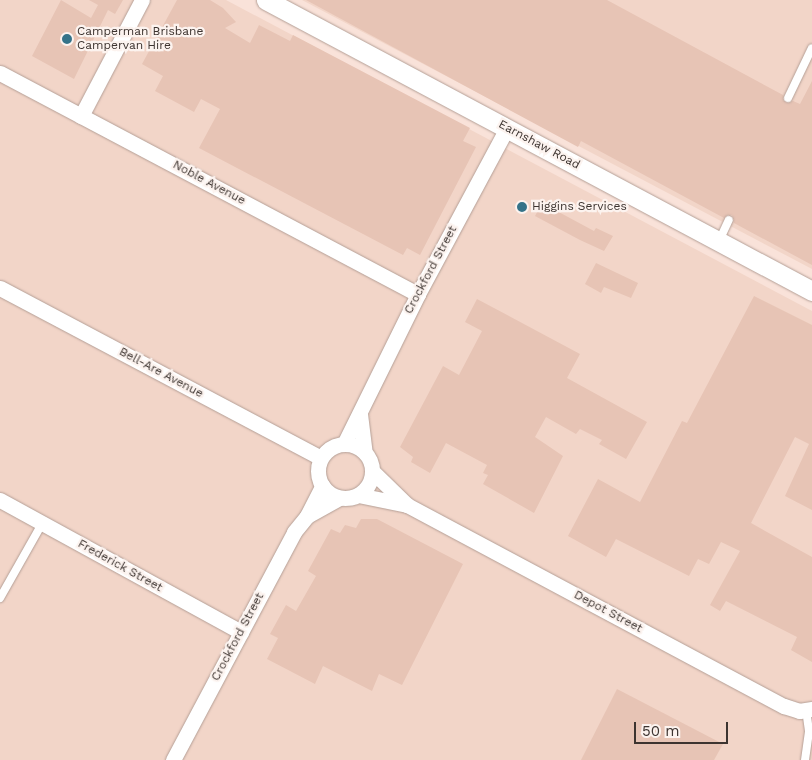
<!DOCTYPE html>
<html>
<head>
<meta charset="utf-8">
<style>
  body { margin:0 }
  #map { position:relative; width:812px; height:760px; overflow:hidden; background:#f9e2d9; font-family:"Work Sans",sans-serif }
  div>[style] { position:absolute }
  .built>* { inset:0; background:#f2d5c8 }
  .building>* { inset:0; background:#e7c4b5 }
  .roads { filter:drop-shadow(0 0 1px #b49f96) drop-shadow(0 0 1px #b49f96) }
  .service>* { height:8px; margin:-4px; padding:0 4px; transform-origin:4px; border-radius:4px; background:#fff }
  .minor>* { height:15px; margin:-7.5px; padding:0 7.5px; transform-origin:7.5px; border-radius:7.5px; background:#fff }
  .minor>.ring { margin:-7.5px; padding:0; box-sizing:content-box; background:none; border:15px solid #fff; border-radius:50% }
  .tertiary>* { height:19px; margin:-9.5px; padding:0 9.5px; transform-origin:9.5px; border-radius:9.5px; background:#fff }
  .dots>* { width:14px; height:14px; translate:-50% -50%; box-sizing:border-box; border:2px solid #fcf3ef; border-radius:50% }
  span { translate:-50% -50%; white-space:nowrap; text-align:center; line-height:1.15; -webkit-text-stroke:4.5px #fcf3ef; paint-order:stroke }
  .poi-label { font-size:12px; color:#3d3430 }
  .left { translate:0 -50%; text-align:left }
  .street-label { font-size:12px; color:#3d3430 }
  .scale { position:absolute; left:634px; top:722px; width:94px; height:22px; box-sizing:border-box; border:2px solid #3d3430; border-top:0; padding-left:6px; font-size:15px; line-height:18px; white-space:nowrap; color:#3d3430; -webkit-text-stroke:4px #fcf3ef; paint-order:stroke }
</style>
</head>
<body>
<div id="map">
  <div class="built">
    <div style="clip-path:polygon(0 0,226px 0,812px 311px,812px 760px,0 760px)"></div>
    <div style="clip-path:polygon(302px 0,812px 0,812px 269px)"></div>
  </div>
  <div class="building">
    <div style="clip-path:polygon(61px 0,91px 18px,98px 5px,89px 0,123px 0,115px 14px,108px 10px,74px 79px,32px 56px)"></div>
    <div style="clip-path:polygon(177px 0,210px 0,223px 8px,236px 22px,225px 28px,250px 43px,259px 25px,290px 41px,293px 35px,470px 128px,463px 141px,476px 147px,420px 255px,407px 248px,403px 255px,199px 148px,220px 109px,201px 99px,194px 112px,155px 91px,163px 76px,142px 64px)"></div>
    <div style="clip-path:polygon(306px 0,607px 0,783px 95px,786px 103px,793px 101px,800px 104px,812px 81px,812px 265px,734px 223px,732px 215px,724px 218px,581px 141px,578px 147px)"></div>
    <div style="clip-path:polygon(542px 203px,594px 231px,596px 228px,613px 236px,604px 251px,580px 240px,535px 216px)"></div>
    <div style="clip-path:polygon(596px 263px,638px 283px,631px 298px,604px 287px,601px 293px,585px 284px)"></div>
    <div style="clip-path:polygon(754px 296px,812px 325px,812px 510px,785px 496px,809px 444px,795px 437px,751px 523px,812px 557px,812px 662px,791px 650px,797px 637px,726px 601px,720px 611px,710px 605px,740px 551px,721px 542px,709px 564px,698px 559px,689px 576px,616px 539px,606px 557px,568px 536px,598px 479px,640px 502px,682px 421px,687px 423px)"></div>
    <div style="clip-path:polygon(477px 299px,580px 354px,567px 378px,647px 422px,626px 459px,599px 444px,602px 440px,580px 429px,576px 434px,546px 417px,535px 437px,563px 456px,534px 513px,483px 484px,488px 475px,483px 473px,487px 465px,446px 443px,430px 473px,411px 462px,413px 457px,400px 447px,443px 366px,459px 375px,482px 331px,465px 322px)"></div>
    <div style="clip-path:polygon(361px 519px,377px 519px,463px 564px,402px 685px,379px 674px,372px 691px,323px 666px,315px 684px,267px 659px,278px 638px,270px 634px,286px 605px,296px 611px,316px 576px,308px 571px,331px 529px,340px 533px,345px 525px,356px 528px)"></div>
    <div style="clip-path:polygon(617px 689px,723px 744px,714px 760px,581px 760px)"></div>
  </div>
  <div class="roads">
    <div class="service">
      <div style="left:788px;top:98px;width:55px;rotate:-64.4deg"></div>
      <div style="left:719px;top:241px;width:23px;rotate:-65deg"></div>
      <div style="left:0;top:598px;width:87px;rotate:-60.5deg"></div>
      <div style="left:805px;top:760px;width:29px;rotate:-82deg"></div>
      <div style="left:809px;top:731px;width:21px;rotate:-98deg"></div>
    </div>
    <div class="minor">
      <div style="left:0;top:73px;width:473px;rotate:27.9deg"></div>
      <div style="left:81px;top:116px;width:131px;rotate:-62.3deg"></div>
      <div style="left:0;top:288px;width:363px;rotate:27.9deg"></div>
      <div style="left:360px;top:414px;width:38px;rotate:83deg"></div>
      <div class="ring" style="left:318px;top:444px;width:39px;height:39px"></div>
      <div style="left:344px;top:444px;width:167px;rotate:-63.7deg"></div>
      <div style="left:418px;top:294px;width:188px;rotate:-61.8deg"></div>
      <div style="left:372px;top:471px;width:49px;rotate:44.2deg"></div>
      <div style="left:358px;top:495px;width:50px;rotate:11.5deg"></div>
      <div style="left:407px;top:505px;width:427px;rotate:28.1deg"></div>
      <div style="left:784px;top:706px;width:16px;rotate:18deg"></div>
      <div style="left:799px;top:711px;width:13px;rotate:-9deg"></div>
      <div style="left:0;top:500px;width:275px;rotate:28.7deg"></div>
      <div style="left:307px;top:516px;width:37px;rotate:-29deg"></div>
      <div style="left:173px;top:760px;width:258px;rotate:-62deg"></div>
      <div style="left:294px;top:532px;width:21px;rotate:-51deg"></div>
      <div style="left:307px;top:516px;width:34px;rotate:-63deg"></div>
    </div>
    <div class="tertiary">
      <div style="left:266px;top:0;width:619px;rotate:28.06deg"></div>
    </div>
  </div>
  <div class="dots">
    <div style="left:67px;top:39px;background:#357389"></div>
    <div style="left:522px;top:207px;background:#357389"></div>
  </div>
  <div class="poi-label">
    <span class="left" style="left:77px;top:39px">Camperman Brisbane<br>Campervan Hire</span>
    <span class="left" style="left:532px;top:207px">Higgins Services</span>
  </div>
  <div class="street-label">
    <span style="left:539px;top:145px;rotate:28deg">Earnshaw Road</span>
    <span style="left:209px;top:183px;rotate:28deg">Noble Avenue</span>
    <span style="left:431px;top:270px;rotate:-62deg">Crockford Street</span>
    <span style="left:161px;top:373px;rotate:28deg">Bell-Are Avenue</span>
    <span style="left:120px;top:566px;rotate:29deg">Frederick Street</span>
    <span style="left:608px;top:612px;rotate:28deg">Depot Street</span>
    <span style="left:238px;top:637px;rotate:-62deg">Crockford Street</span>
  </div>
  <div class="scale">50 m</div>
</div>
</body>
</html>
